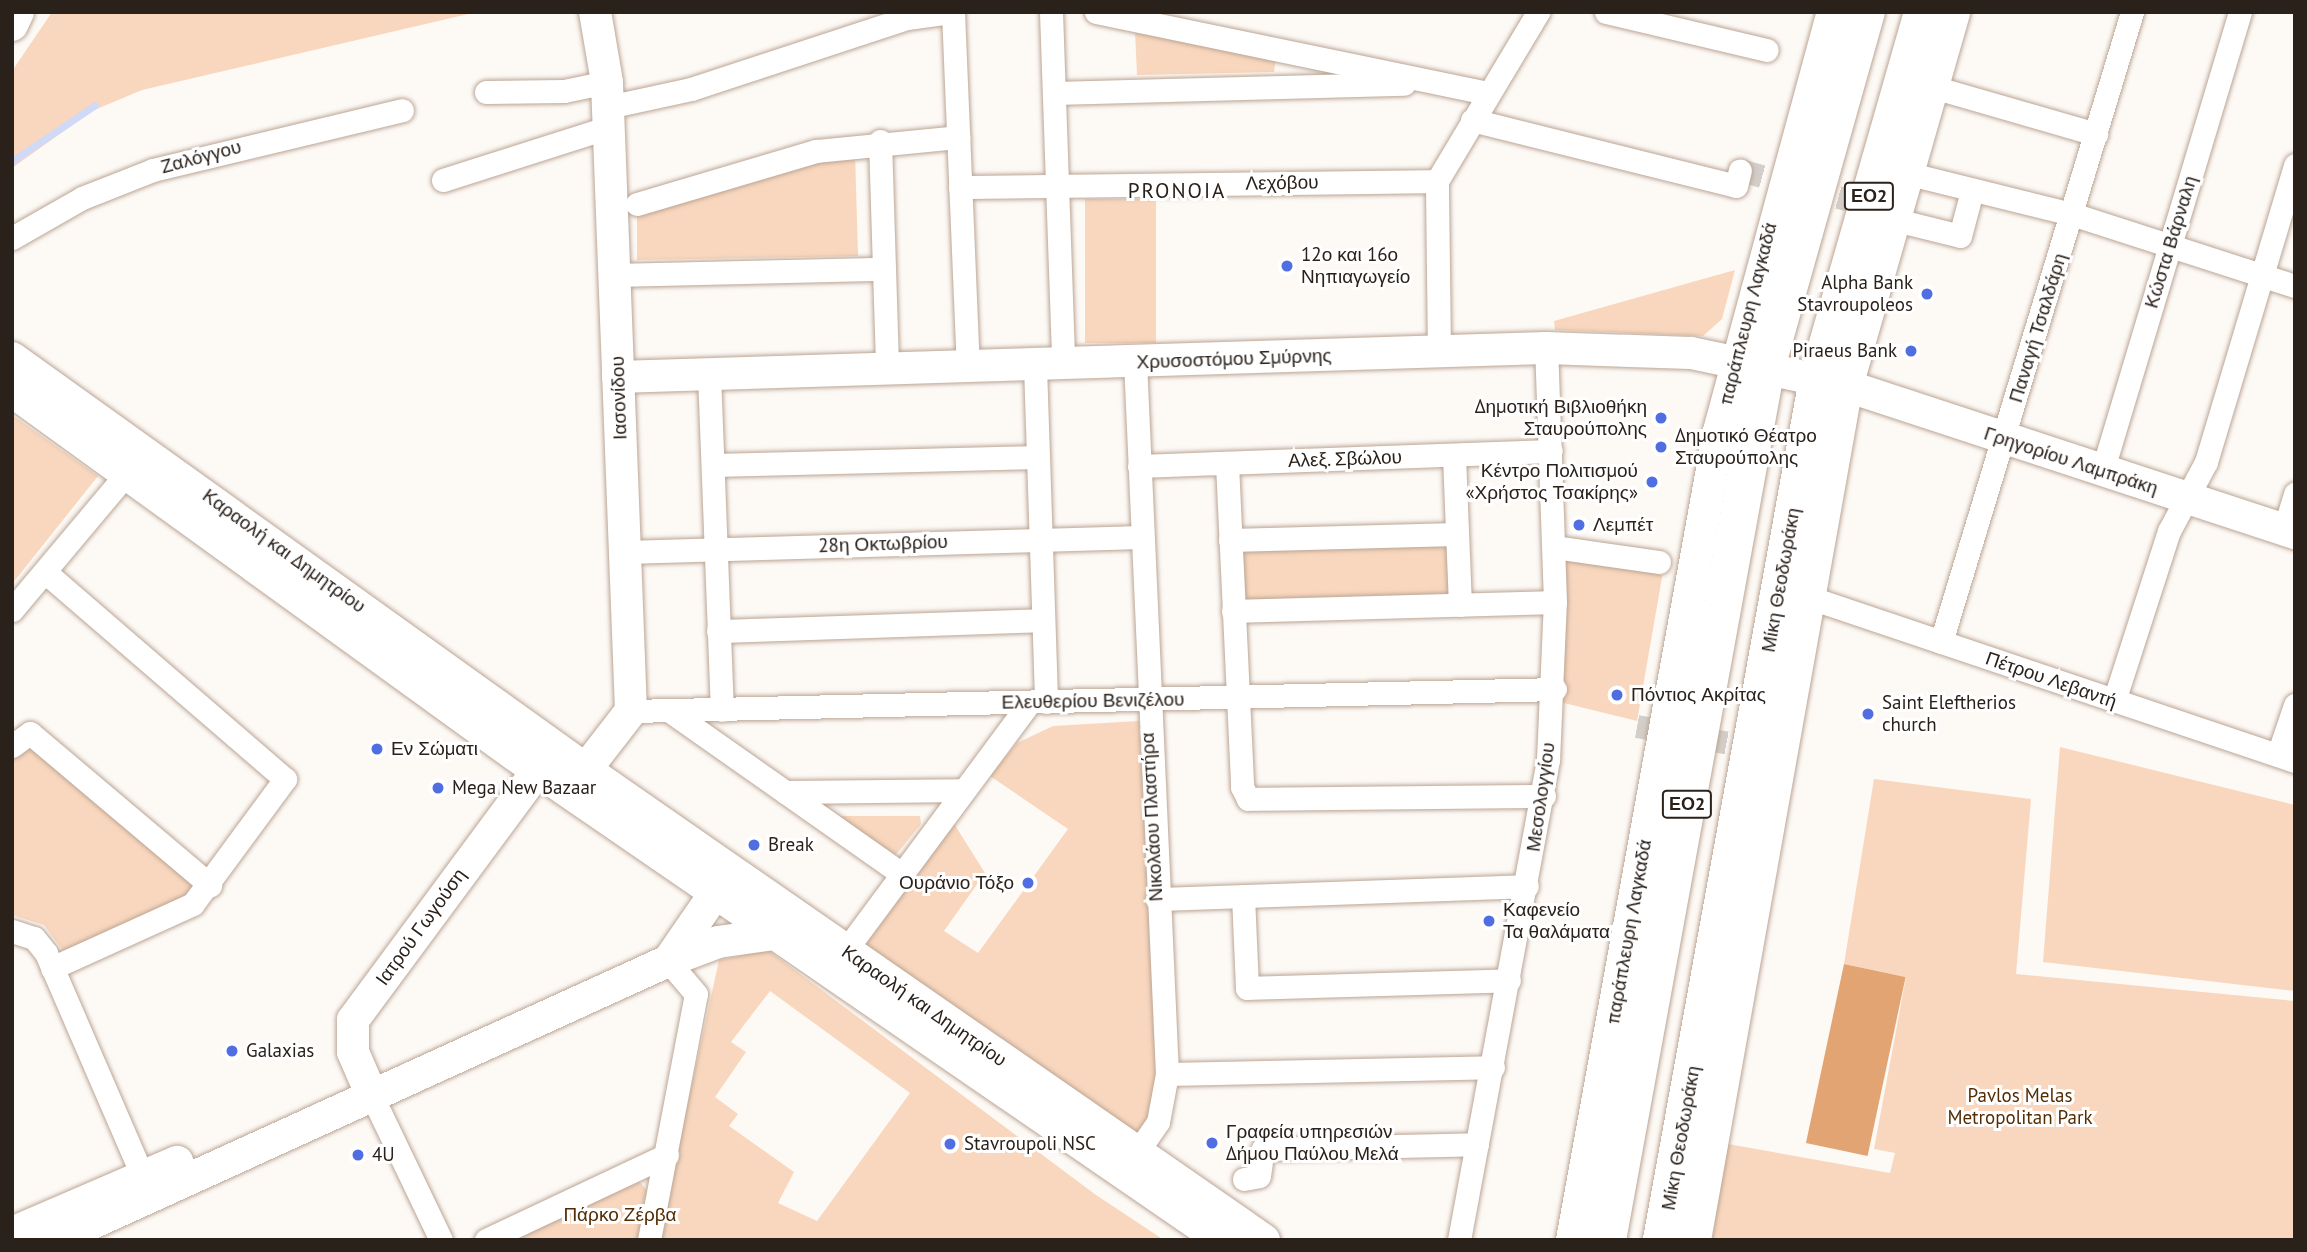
<!DOCTYPE html>
<html>
<head>
<meta charset="utf-8">
<style>
  body { margin:0 }
  #map { position:relative; width:2307px; height:1252px; overflow:hidden; background:#fdf9f5; font-family:"PT Sans",sans-serif }
  div>[style] { position:absolute }
  .green>* { inset:0; background:#f9d7be; transform-origin:0 0 }
  .forest>* { inset:0; background:#e2a473; transform-origin:0 0 }
  .stream>* { height:7px; margin:-3.5px; padding:0 3.5px; transform-origin:3.5px; border-radius:3.5px; background:#d0daf6 }
  .street-tunnel>* { height:23px; margin-top:-11.5px; transform-origin:0; background:repeating-linear-gradient(90deg,#d3cec9 0 23px,transparent 0 34px) }
  .roads { filter:drop-shadow(0 0 2px #bba594) drop-shadow(0 0 2px #bba594) }
  .street>* { height:23px; margin:-11.5px; padding:0 11.5px; transform-origin:11.5px; border-radius:11.5px; background:#fff }
  .secondary>* { height:32px; margin:-16px; padding:0 16px; transform-origin:16px; border-radius:16px; background:#fff }
  .highway>* { height:38px; margin:-19px; padding:0 19px; transform-origin:19px; border-radius:19px; background:#fff }
  .dots>* { width:19px; height:19px; translate:-50% -50%; box-sizing:border-box; border:4px solid #fff; border-radius:50% }
  span { translate:-50% -50%; white-space:nowrap; text-align:center; line-height:1.15; -webkit-text-stroke:6px #fff; paint-order:stroke }
  .shield-label span { padding:2px 5px; background:#fff; border:2px solid; border-radius:5px; -webkit-text-stroke-width:0 }
  .shield-label { font-size:18px; color:#2a211b; font-weight:700 }
  .street-label { font-size:19px; color:#2a211b }
  .poi-label { font-size:19px; color:#2a211b }
  .left { translate:0 -50%; text-align:left }
  .right { translate:-100% -50%; text-align:right }
  .park-label { font-size:19px; color:#532c03 }
  .neighbourhood-label { font-size:21px; color:#2a211b; letter-spacing:2px }
  .frame { position:absolute; inset:0; border:14px solid #2a211b; pointer-events:none }
</style>
</head>
<body>
<div id="map">
  <div class="green">
    <div style="clip-path:polygon(52px 12px,477px 12px,142px 90px,92px 111px,12px 168px,12px 71px)"></div>
    <div style="clip-path:polygon(1135px 30px,1276px 58px,1274px 72px,1137px 75px)"></div>
    <div style="clip-path:polygon(855px 153px,858px 256px,637px 260px,637px 208px,806px 159px)"></div>
    <div style="left:1085px;top:199px;width:71px;height:144px"></div>
    <div style="clip-path:polygon(1735px 270px,1722px 319px,1703px 336px,1555px 330px,1554px 321px)"></div>
    <div style="clip-path:polygon(12px 415px,98px 476px,12px 584px)"></div>
    <div style="left:1453px;top:540px;width:59px;height:216px;rotate:88deg"></div>
    <div style="clip-path:polygon(1560px 551px,1664px 566px,1637px 721px,1560px 702px)"></div>
    <div style="clip-path:polygon(1139px 721px,1157px 1077px,1150px 1119px,1135px 1142px,866px 944px,953px 822px,985px 873px,944px 931px,978px 953px,1068px 829px,990px 776px,1017px 743px,1053px 726px)"></div>
    <div style="clip-path:polygon(26px 740px,195px 884px,183px 897px,64px 952px,44px 925px,12px 915px,12px 759px)"></div>
    <div style="clip-path:polygon(2060px 747px,2295px 805px,2295px 991px,2043px 962px)"></div>
    <div style="clip-path:polygon(1874px 779px,2031px 799px,2016px 974px,2295px 1001px,2295px 1240px,1712px 1240px,1728px 1144px,1890px 1173px,1895px 1153px,1874px 1149px,1906px 977px,1844px 964px)"></div>
    <div style="clip-path:polygon(839px 816px,920px 816px,921px 824px,894px 857px)"></div>
    <div style="clip-path:polygon(evenodd,768px 950px,1096px 1195px,1164px 1240px,658px 1240px,719px 960px,768px 950px,770px 991px,910px 1093px,817px 1221px,778px 1203px,794px 1172px,729px 1126px,738px 1114px,715px 1097px,746px 1052px,731px 1042px,770px 991px)"></div>
    <div style="clip-path:polygon(638px 1180px,652px 1196px,640px 1240px,514px 1240px)"></div>
  </div>
  <div class="forest">
    <div style="left:1844px;top:964px;width:63px;height:183px;rotate:12deg"></div>
  </div>
  <div class="stream">
    <div style="left:12px;top:161px;width:100px;rotate:-34deg"></div>
  </div>
  <div class="street-tunnel">
    <div style="left:1740px;top:170px;width:144px;rotate:15.3deg"></div>
    <div style="left:1637px;top:726px;width:167px;rotate:10.4deg"></div>
  </div>
  <div class="roads">
    <div class="street">
      <div style="left:953px;top:12px;width:354px;rotate:87.6deg"></div>
      <div style="left:1051px;top:12px;width:352px;rotate:88deg"></div>
      <div style="left:1096px;top:12px;width:400px;rotate:11.7deg"></div>
      <div style="left:1606px;top:12px;width:165px;rotate:13.3deg"></div>
      <div style="left:1933px;top:87px;width:170px;rotate:16.1deg"></div>
      <div style="left:486px;top:92px;width:78px;rotate:-0.7deg"></div>
      <div style="left:564px;top:91px;width:44px;rotate:-11.8deg"></div>
      <div style="left:1054px;top:93px;width:350px;rotate:-1.5deg"></div>
      <div style="left:608px;top:107px;width:85px;rotate:-12.2deg"></div>
      <div style="left:691px;top:89px;width:227px;rotate:-18.2deg"></div>
      <div style="left:907px;top:18px;width:44px;rotate:-7.8deg"></div>
      <div style="left:1472px;top:120px;width:272px;rotate:14deg"></div>
      <div style="left:1736px;top:186px;width:16px;rotate:-76deg"></div>
      <div style="left:880px;top:141px;width:228px;rotate:88.2deg"></div>
      <div style="left:1906px;top:173px;width:171px;rotate:13.9deg"></div>
      <div style="left:2072px;top:214px;width:234px;rotate:17.9deg"></div>
      <div style="left:443px;top:180px;width:174px;rotate:-17.7deg"></div>
      <div style="left:960px;top:187px;width:477px;rotate:-0.7deg"></div>
      <div style="left:637px;top:204px;width:187px;rotate:-16.5deg"></div>
      <div style="left:816px;top:151px;width:143px;rotate:-5.6deg"></div>
      <div style="left:1892px;top:219px;width:70px;rotate:14deg"></div>
      <div style="left:1960px;top:236px;width:47px;rotate:-75.1deg"></div>
      <div style="left:12px;top:238px;width:81px;rotate:-29.7deg"></div>
      <div style="left:82px;top:198px;width:76px;rotate:-21.5deg"></div>
      <div style="left:153px;top:170px;width:256px;rotate:-13.5deg"></div>
      <div style="left:614px;top:275px;width:270px;rotate:-1.3deg"></div>
      <div style="left:1439px;top:352px;width:171px;rotate:-90.7deg"></div>
      <div style="left:1437px;top:181px;width:197px;rotate:-59.1deg"></div>
      <div style="left:1035px;top:366px;width:336px;rotate:88.1deg"></div>
      <div style="left:709px;top:374px;width:336px;rotate:87.8deg"></div>
      <div style="left:1454px;top:456px;width:149px;rotate:87.7deg"></div>
      <div style="left:1227px;top:464px;width:323px;rotate:87.3deg"></div>
      <div style="left:1242px;top:787px;width:13px;rotate:63deg"></div>
      <div style="left:1248px;top:799px;width:296px;rotate:-0.6deg"></div>
      <div style="left:713px;top:465px;width:325px;rotate:-1.4deg"></div>
      <div style="left:1139px;top:466px;width:412px;rotate:-2.1deg"></div>
      <div style="left:2102px;top:472px;width:480px;rotate:-73.3deg"></div>
      <div style="left:2284px;top:530px;width:38px;rotate:-73deg"></div>
      <div style="left:1230px;top:540px;width:227px;rotate:-1.5deg"></div>
      <div style="left:1554px;top:547px;width:106px;rotate:8.1deg"></div>
      <div style="left:625px;top:552px;width:515px;rotate:-1.67deg"></div>
      <div style="left:45px;top:572px;width:317px;rotate:40.8deg"></div>
      <div style="left:285px;top:779px;width:155px;rotate:126.4deg"></div>
      <div style="left:193px;top:904px;width:155px;rotate:155.6deg"></div>
      <div style="left:1808px;top:597px;width:514px;rotate:18.61deg"></div>
      <div style="left:12px;top:610px;width:177px;rotate:-50deg"></div>
      <div style="left:1233px;top:611px;width:322px;rotate:-1.6deg"></div>
      <div style="left:718px;top:631px;width:325px;rotate:-1.9deg"></div>
      <div style="left:1941px;top:642px;width:658px;rotate:-73.13deg"></div>
      <div style="left:2114px;top:701px;width:179px;rotate:-72.1deg"></div>
      <div style="left:2169px;top:531px;width:78px;rotate:-61.8deg"></div>
      <div style="left:2206px;top:462px;width:310px;rotate:-73.3deg"></div>
      <div style="left:631px;top:711px;width:924px;rotate:-1.36deg"></div>
      <div style="left:670px;top:711px;width:284px;rotate:35.1deg"></div>
      <div style="left:12px;top:746px;width:22px;rotate:-36deg"></div>
      <div style="left:30px;top:733px;width:236px;rotate:40.2deg"></div>
      <div style="left:2278px;top:755px;width:53px;rotate:-71.2deg"></div>
      <div style="left:785px;top:792px;width:179px;rotate:-0.6deg"></div>
      <div style="left:1243px;top:896px;width:92px;rotate:87.5deg"></div>
      <div style="left:1247px;top:988px;width:262px;rotate:-1.7deg"></div>
      <div style="left:1157px;top:899px;width:370px;rotate:-2deg"></div>
      <div style="left:12px;top:931px;width:23px;rotate:18deg"></div>
      <div style="left:34px;top:938px;width:19px;rotate:51deg"></div>
      <div style="left:46px;top:953px;width:259px;rotate:66.6deg"></div>
      <div style="left:845px;top:951px;width:309px;rotate:-53.4deg"></div>
      <div style="left:1167px;top:1074px;width:326px;rotate:-1.2deg"></div>
      <div style="left:372px;top:1096px;width:160px;rotate:64.4deg"></div>
      <div style="left:1129px;top:1164px;width:51px;rotate:-55.4deg"></div>
      <div style="left:1158px;top:1122px;width:49px;rotate:-79.4deg"></div>
      <div style="left:1167px;top:1074px;width:713px;rotate:-92.57deg"></div>
      <div style="left:1244px;top:1179px;width:15px;rotate:-11deg"></div>
      <div style="left:1259px;top:1176px;width:27px;rotate:-82deg"></div>
      <div style="left:1263px;top:1149px;width:214px;rotate:-1.3deg"></div>
      <div style="left:486px;top:1240px;width:200px;rotate:-25.2deg"></div>
      <div style="left:649px;top:1240px;width:250px;rotate:-79.2deg"></div>
      <div style="left:696px;top:994px;width:43px;rotate:-130.3deg"></div>
      <div style="left:1459px;top:1240px;width:488px;rotate:-79.5deg"></div>
      <div style="left:1548px;top:760px;width:158px;rotate:-87.5deg"></div>
      <div style="left:1555px;top:602px;width:254px;rotate:-92deg"></div>
    </div>
    <div class="secondary">
      <div style="left:12px;top:25px;width:14px;rotate:-65deg"></div>
      <div style="left:12px;top:358px;width:735px;rotate:35.64deg"></div>
      <div style="left:609px;top:786px;width:797px;rotate:34.73deg"></div>
      <div style="left:618px;top:377px;width:928px;rotate:-1.79deg"></div>
      <div style="left:1546px;top:348px;width:145px;rotate:2deg"></div>
      <div style="left:1691px;top:353px;width:159px;rotate:11.9deg"></div>
      <div style="left:1847px;top:386px;width:472px;rotate:18.2deg"></div>
      <div style="left:12px;top:391px;width:621px;rotate:35.89deg"></div>
      <div style="left:515px;top:755px;width:857px;rotate:34.49deg"></div>
      <div style="left:586px;top:769px;width:73px;rotate:-52.2deg"></div>
      <div style="left:631px;top:711px;width:629px;rotate:-92.19deg"></div>
      <div style="left:607px;top:82px;width:71px;rotate:-99.7deg"></div>
      <div style="left:669px;top:960px;width:102px;rotate:-55.4deg"></div>
      <div style="left:372px;top:1096px;width:48px;rotate:-113.4deg"></div>
      <div style="left:353px;top:1052px;width:32px;rotate:-90deg"></div>
      <div style="left:353px;top:1020px;width:331px;rotate:-53.5deg"></div>
      <div style="left:12px;top:1233px;width:180px;rotate:-23.3deg"></div>
      <div style="left:55px;top:1240px;width:674px;rotate:-24.47deg"></div>
      <div style="left:668px;top:961px;width:53px;rotate:-20.8deg"></div>
      <div style="left:718px;top:942px;width:57px;rotate:-8.1deg"></div>
      <div style="left:1572px;top:1240px;width:822px;rotate:-79.7deg"></div>
      <div style="left:1719px;top:431px;width:434px;rotate:-74.8deg"></div>
      <div style="left:1695px;top:1240px;width:867px;rotate:-79.91deg"></div>
      <div style="left:1847px;top:386px;width:389px;rotate:-74deg"></div>
    </div>
    <div class="highway">
      <div style="left:1607px;top:1240px;width:887px;rotate:-79.68deg"></div>
      <div style="left:1766px;top:367px;width:369px;rotate:-74.3deg"></div>
      <div style="left:1662px;top:1240px;width:875px;rotate:-79.73deg"></div>
      <div style="left:1818px;top:379px;width:382px;rotate:-74deg"></div>
    </div>
  </div>
  <div class="dots">
    <div style="left:1287px;top:266px;background:#506de2"></div>
    <div style="left:1927px;top:294px;background:#506de2"></div>
    <div style="left:1911px;top:351px;background:#506de2"></div>
    <div style="left:1661px;top:418px;background:#506de2"></div>
    <div style="left:1661px;top:447px;background:#506de2"></div>
    <div style="left:1652px;top:482px;background:#506de2"></div>
    <div style="left:1579px;top:525px;background:#506de2"></div>
    <div style="left:1617px;top:695px;background:#506de2"></div>
    <div style="left:1868px;top:714px;background:#506de2"></div>
    <div style="left:377px;top:749px;background:#506de2"></div>
    <div style="left:438px;top:788px;background:#506de2"></div>
    <div style="left:754px;top:845px;background:#506de2"></div>
    <div style="left:1028px;top:883px;background:#506de2"></div>
    <div style="left:1489px;top:921px;background:#506de2"></div>
    <div style="left:232px;top:1051px;background:#506de2"></div>
    <div style="left:1212px;top:1143px;background:#506de2"></div>
    <div style="left:950px;top:1144px;background:#506de2"></div>
    <div style="left:358px;top:1155px;background:#506de2"></div>
  </div>
  <div class="shield-label">
    <span style="left:1869px;top:196px">ΕΟ2</span>
    <span style="left:1687px;top:804px">ΕΟ2</span>
  </div>
  <div class="street-label">
    <span style="left:201px;top:157px;rotate:-15deg">Ζαλόγγου</span>
    <span style="left:1282px;top:183px;rotate:-1deg">Λεχόβου</span>
    <span style="left:2171px;top:242px;rotate:-73deg">Κώστα Βάρναλη</span>
    <span style="left:1748px;top:314px;rotate:-76deg">παράπλευρη Λαγκαδά</span>
    <span style="left:2038px;top:328px;rotate:-73deg">Παναγή Τσαλδάρη</span>
    <span style="left:1234px;top:359px;rotate:-2deg">Χρυσοστόμου Σμύρνης</span>
    <span style="left:619px;top:398px;rotate:-92deg">Ιασονίδου</span>
    <span style="left:1345px;top:459px;rotate:-2deg">Αλεξ. Σβώλου</span>
    <span style="left:2071px;top:461px;rotate:18deg">Γρηγορίου Λαμπράκη</span>
    <span style="left:883px;top:544px;rotate:-2deg">28η Οκτωβρίου</span>
    <span style="left:284px;top:551px;rotate:36deg">Καραολή και Δημητρίου</span>
    <span style="left:1781px;top:580px;rotate:-80deg">Μίκη Θεοδωράκη</span>
    <span style="left:2051px;top:680px;rotate:19deg">Πέτρου Λεβαντή</span>
    <span style="left:1093px;top:701px;rotate:-1deg">Ελευθερίου Βενιζέλου</span>
    <span style="left:1541px;top:797px;rotate:-82deg">Μεσολογγίου</span>
    <span style="left:1152px;top:817px;rotate:-93deg">Νικολάου Πλαστήρα</span>
    <span style="left:421px;top:927px;rotate:-54deg">Ιατρού Γωγούση</span>
    <span style="left:1629px;top:932px;rotate:-80deg">παράπλευρη Λαγκαδά</span>
    <span style="left:924px;top:1006px;rotate:35deg">Καραολή και Δημητρίου</span>
    <span style="left:1681px;top:1138px;rotate:-80deg">Μίκη Θεοδωράκη</span>
  </div>
  <div class="poi-label">
    <span class="left" style="left:1301px;top:266px">12ο και 16ο<br>Νηπιαγωγείο</span>
    <span class="right" style="left:1913px;top:294px">Alpha Bank<br>Stavroupoleos</span>
    <span class="right" style="left:1897px;top:351px">Piraeus Bank</span>
    <span class="right" style="left:1647px;top:418px">Δημοτική Βιβλιοθήκη<br>Σταυρούπολης</span>
    <span class="left" style="left:1675px;top:447px">Δημοτικό Θέατρο<br>Σταυρούπολης</span>
    <span class="right" style="left:1638px;top:482px">Κέντρο Πολιτισμού<br>«Χρήστος Τσακίρης»</span>
    <span class="left" style="left:1593px;top:525px">Λεμπέτ</span>
    <span class="left" style="left:1631px;top:695px">Πόντιος Ακρίτας</span>
    <span class="left" style="left:1882px;top:714px">Saint Eleftherios<br>church</span>
    <span class="left" style="left:391px;top:749px">Εν Σώματι</span>
    <span class="left" style="left:452px;top:788px">Mega New Bazaar</span>
    <span class="left" style="left:768px;top:845px">Break</span>
    <span class="right" style="left:1014px;top:883px">Ουράνιο Τόξο</span>
    <span class="left" style="left:1503px;top:921px">Καφενείο<br>Τα θαλάματα</span>
    <span class="left" style="left:246px;top:1051px">Galaxias</span>
    <span class="left" style="left:1226px;top:1143px">Γραφεία υπηρεσιών<br>Δήμου Παύλου Μελά</span>
    <span class="left" style="left:964px;top:1144px">Stavroupoli NSC</span>
    <span class="left" style="left:372px;top:1155px">4U</span>
  </div>
  <div class="park-label">
    <span style="left:2020px;top:1107px">Pavlos Melas<br>Metropolitan Park</span>
    <span style="left:620px;top:1215px">Πάρκο Ζέρβα</span>
  </div>
  <div class="neighbourhood-label">
    <span style="left:1177px;top:191px">PRONOIA</span>
  </div>
  <div class="frame"></div>
</div>
</body>
</html>
